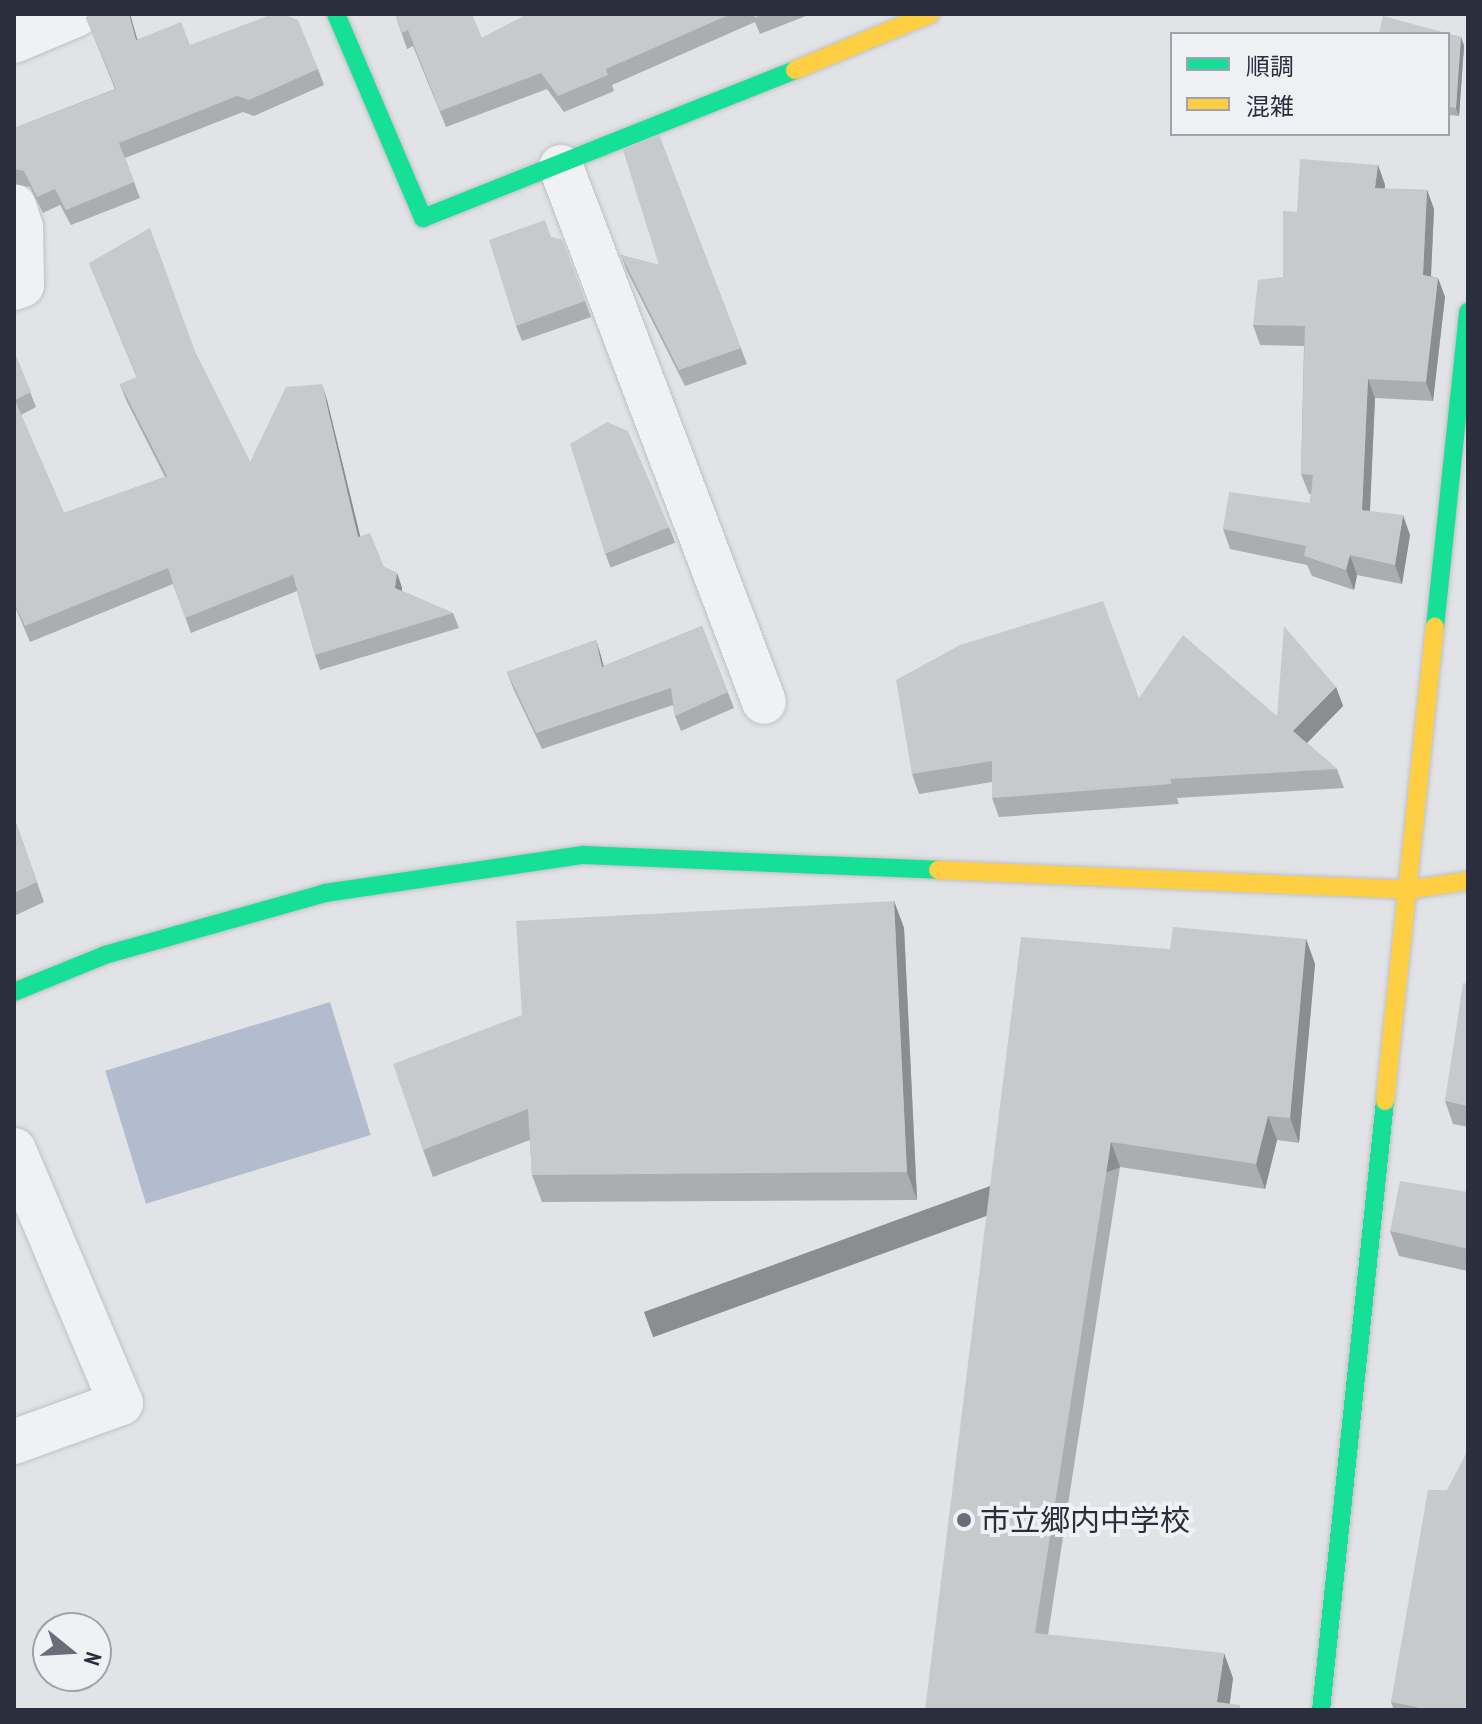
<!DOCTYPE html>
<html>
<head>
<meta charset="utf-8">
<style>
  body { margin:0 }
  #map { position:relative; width:1482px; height:1724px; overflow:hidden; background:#e1e3e6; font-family:"PT Sans Narrow","Noto Sans JP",sans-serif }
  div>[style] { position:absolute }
  .water>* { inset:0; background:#b2bcce; transform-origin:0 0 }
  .roads { filter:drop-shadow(0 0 2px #c0c1c4) drop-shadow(0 0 2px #c0c1c4) }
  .street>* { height:44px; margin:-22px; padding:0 22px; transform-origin:22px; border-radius:22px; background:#f0f1f3 }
  .fast>* { height:18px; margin:-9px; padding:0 9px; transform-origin:9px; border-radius:9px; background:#16e098 }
  .slow>* { height:18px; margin:-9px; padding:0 9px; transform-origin:9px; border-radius:9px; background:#ffcf43 }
  .wall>* { inset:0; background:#abaeb0; transform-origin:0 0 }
  .shaded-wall>* { inset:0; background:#8b8d90; transform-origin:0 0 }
  .building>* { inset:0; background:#c7cacd }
  .dots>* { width:22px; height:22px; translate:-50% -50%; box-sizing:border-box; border:4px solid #eff1f5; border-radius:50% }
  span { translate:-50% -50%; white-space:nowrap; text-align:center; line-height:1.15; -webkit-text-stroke:8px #eff1f5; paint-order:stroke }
  .poi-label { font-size:30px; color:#2a2e3d }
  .left { translate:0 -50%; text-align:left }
  .frame { position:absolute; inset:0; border:16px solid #2a2e3d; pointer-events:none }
  .legend { position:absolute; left:1170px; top:32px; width:280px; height:104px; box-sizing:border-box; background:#eff1f5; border:2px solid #a0a3ab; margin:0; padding:10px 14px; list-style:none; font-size:24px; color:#2a2e3d }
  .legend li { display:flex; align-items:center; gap:16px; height:40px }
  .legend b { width:40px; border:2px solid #a0a3ab }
  .north { position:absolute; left:32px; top:1612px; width:80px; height:80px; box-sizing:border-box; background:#eff1f5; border:2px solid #a0a3ab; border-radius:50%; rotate:108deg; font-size:22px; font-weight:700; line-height:32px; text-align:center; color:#2a2e3d }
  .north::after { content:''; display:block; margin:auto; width:28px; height:36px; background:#6a6d78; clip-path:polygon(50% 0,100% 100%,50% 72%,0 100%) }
</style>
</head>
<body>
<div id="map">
  <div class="water">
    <div style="left:330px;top:1002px;width:139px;height:235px;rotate:73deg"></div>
  </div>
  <div class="roads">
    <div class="street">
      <div style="left:14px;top:41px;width:69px;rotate:-22.9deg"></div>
      <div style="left:561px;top:167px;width:572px;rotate:69.22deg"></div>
      <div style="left:14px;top:206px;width:22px;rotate:72deg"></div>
      <div style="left:21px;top:227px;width:58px;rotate:89deg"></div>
      <div style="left:22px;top:285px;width:9px;rotate:159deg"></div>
      <div style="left:14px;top:1150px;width:275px;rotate:67.1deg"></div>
      <div style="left:121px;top:1403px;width:114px;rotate:160deg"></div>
    </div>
    <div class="fast">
      <div style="left:336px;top:14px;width:222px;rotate:66.9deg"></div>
      <div style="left:423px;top:218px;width:400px;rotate:-21.7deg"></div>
      <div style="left:1435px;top:627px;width:317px;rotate:-84deg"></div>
      <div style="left:14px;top:992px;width:98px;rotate:-22.1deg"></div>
      <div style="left:105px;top:955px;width:229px;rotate:-15.7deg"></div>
      <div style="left:325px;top:893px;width:261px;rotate:-8.4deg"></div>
      <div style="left:583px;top:855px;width:355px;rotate:2.4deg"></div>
      <div style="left:1321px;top:1710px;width:612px;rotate:-84deg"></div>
    </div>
    <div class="slow">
      <div style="left:795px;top:70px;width:146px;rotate:-22.5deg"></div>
      <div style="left:938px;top:870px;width:468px;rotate:2.4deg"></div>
      <div style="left:1406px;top:890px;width:63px;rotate:-8.3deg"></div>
      <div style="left:1385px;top:1101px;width:477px;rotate:-84deg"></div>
    </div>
  </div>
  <div class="wall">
    <div style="clip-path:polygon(89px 14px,130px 14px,137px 39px,190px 45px,318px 69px,324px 85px,254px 116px,243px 112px,125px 158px,140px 198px,71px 225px,60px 205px,43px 213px,30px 187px,14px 184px,14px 128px,115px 89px,86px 18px)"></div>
    <div style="clip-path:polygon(395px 14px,482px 38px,528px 14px,811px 14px,760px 34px,755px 22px,612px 85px,614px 91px,564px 112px,547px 89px,446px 127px,413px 46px,407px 49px)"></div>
    <div style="clip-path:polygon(1448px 34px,1461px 37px,1464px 46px,1459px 116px,1448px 115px)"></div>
    <div style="clip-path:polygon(659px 135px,747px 364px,685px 386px,627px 271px,621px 255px,659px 265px)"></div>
    <div style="clip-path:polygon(1378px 165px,1385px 185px,1385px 189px,1427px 190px,1434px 209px,1431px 276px,1438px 278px,1445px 297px,1433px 401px,1375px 398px,1370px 511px,1410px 535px,1402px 584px,1357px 575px,1354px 590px,1312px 576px,1307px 565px,1230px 549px,1223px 529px,1310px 503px,1311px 494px,1309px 494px,1301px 474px,1304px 346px,1260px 345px,1253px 325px,1283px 277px,1297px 212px)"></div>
    <div style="clip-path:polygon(551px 237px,562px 240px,591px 317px,522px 341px,516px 326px)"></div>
    <div style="clip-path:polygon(89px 263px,196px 354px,250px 462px,327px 400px,360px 536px,384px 567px,397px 573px,402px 588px,402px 591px,453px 613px,459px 628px,320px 670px,315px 655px,297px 591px,191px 633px,173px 584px,30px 642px,14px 604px,14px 351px,36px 407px,21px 415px,64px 513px,165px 477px,126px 400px,120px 384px,137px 378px)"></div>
    <div style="left:669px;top:527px;width:17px;height:69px;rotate:69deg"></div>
    <div style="clip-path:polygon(702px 626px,734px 708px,681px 731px,675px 716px,673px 705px,542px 749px,513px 688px,507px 672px,596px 640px,604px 666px)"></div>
    <div style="clip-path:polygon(1336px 687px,1343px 706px,1307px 743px,1337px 769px,1344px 788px,1177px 798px,1179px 804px,999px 817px,992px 798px,992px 782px,919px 794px,912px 774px,1139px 698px,1277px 716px)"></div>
    <div style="clip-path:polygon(14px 817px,44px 902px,14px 916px)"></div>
    <div style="clip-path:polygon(894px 901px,904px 928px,917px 1200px,542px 1202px,532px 1175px,530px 1140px,433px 1177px,423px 1150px)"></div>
    <div style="clip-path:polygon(1306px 939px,1315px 964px,1299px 1143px,1277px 1140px,1265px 1189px,1120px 1167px,1048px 1635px,1233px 1678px,1229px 1704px,925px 1710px,1170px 949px)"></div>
    <div style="clip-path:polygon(1468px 984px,1468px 1127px,1453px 1124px,1445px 1101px)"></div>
    <div style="clip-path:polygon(1468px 1192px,1468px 1271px,1399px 1256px,1390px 1231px)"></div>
    <div style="clip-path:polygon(1447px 1490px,1468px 1710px,1394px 1710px,1391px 1702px)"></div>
  </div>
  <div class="shaded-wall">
    <div style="clip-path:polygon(129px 14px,130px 14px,142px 56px,136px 40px)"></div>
    <div style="clip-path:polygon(1461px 37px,1464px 46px,1459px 116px,1456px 108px)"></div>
    <div style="clip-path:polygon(1378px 165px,1385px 185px,1382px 208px,1375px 188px)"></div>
    <div style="clip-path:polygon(1427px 190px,1434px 209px,1430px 295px,1423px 275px)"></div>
    <div style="clip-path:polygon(1438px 278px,1445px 297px,1433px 401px,1426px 382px)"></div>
    <div style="clip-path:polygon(1368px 379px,1375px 398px,1369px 529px,1362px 510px)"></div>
    <div style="clip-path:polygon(322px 384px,327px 400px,364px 552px,358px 537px)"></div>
    <div style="clip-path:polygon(1403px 515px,1410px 535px,1402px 584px,1395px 565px)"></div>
    <div style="clip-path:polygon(1350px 555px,1357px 575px,1354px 590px,1346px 570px)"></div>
    <div style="clip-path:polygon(397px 573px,402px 588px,401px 603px,395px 588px)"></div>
    <div style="clip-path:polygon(596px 640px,601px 656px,607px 683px,602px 667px)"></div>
    <div style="clip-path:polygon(1336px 687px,1343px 706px,1300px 750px,1293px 731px)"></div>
    <div style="clip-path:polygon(894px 901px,904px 928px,917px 1200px,907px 1172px)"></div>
    <div style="clip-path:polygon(1306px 939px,1315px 964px,1299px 1143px,1290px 1118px)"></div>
    <div style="clip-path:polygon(1268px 1116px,1277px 1140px,1265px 1189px,1256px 1164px)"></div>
    <div style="left:1111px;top:1142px;width:27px;height:497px;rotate:70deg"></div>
    <div style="clip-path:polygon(1224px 1653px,1233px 1678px,1229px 1710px,1217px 1702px)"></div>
  </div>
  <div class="building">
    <div style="clip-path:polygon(89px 14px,129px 14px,136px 40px,181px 22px,190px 45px,273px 14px,283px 14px,298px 20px,318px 69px,249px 100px,237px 96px,119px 143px,134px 182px,66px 210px,55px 189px,37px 197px,24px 171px,14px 169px,14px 128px,116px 89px,86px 18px)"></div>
    <div style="clip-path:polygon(395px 14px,472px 14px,482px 38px,528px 14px,731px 14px,606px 69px,608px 75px,558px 96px,541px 73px,440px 111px,408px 30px,402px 33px)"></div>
    <div style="clip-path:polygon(753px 14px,765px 14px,755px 18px)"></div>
    <div style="clip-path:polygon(1383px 16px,1461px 37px,1456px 108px,1448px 107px,1448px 34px,1379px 34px)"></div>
    <div style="clip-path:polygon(659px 135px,741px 348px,679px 370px,621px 255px,659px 265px,623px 150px)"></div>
    <div style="clip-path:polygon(1300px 159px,1378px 165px,1375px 188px,1427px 190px,1423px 275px,1438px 278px,1426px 382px,1368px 379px,1362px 510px,1403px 515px,1395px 565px,1350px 555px,1346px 570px,1304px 556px,1306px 546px,1223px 529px,1229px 492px,1310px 503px,1313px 475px,1301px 474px,1305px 326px,1253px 325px,1258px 280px,1283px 277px,1283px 211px,1297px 212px)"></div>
    <div style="clip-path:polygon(545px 220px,551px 237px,562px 240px,585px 301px,516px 326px,489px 240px)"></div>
    <div style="clip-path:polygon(150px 228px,196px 354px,250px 462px,286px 387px,322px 384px,358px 537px,370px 533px,384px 567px,397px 573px,395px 588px,453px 613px,315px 655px,293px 575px,185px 618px,168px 568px,25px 626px,14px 602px,14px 351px,31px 392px,15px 400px,64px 513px,167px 476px,120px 384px,137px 377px,89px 263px)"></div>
    <div style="clip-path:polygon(607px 422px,628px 431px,669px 527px,605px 554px,570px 444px)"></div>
    <div style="clip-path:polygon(1103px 601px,1139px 698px,1183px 635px,1277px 716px,1284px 626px,1336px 687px,1293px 731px,1337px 769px,1170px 779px,1172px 784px,992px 798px,992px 761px,912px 774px,896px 680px,960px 645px)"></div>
    <div style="clip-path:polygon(702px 626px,728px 692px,675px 716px,671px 688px,536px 733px,507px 672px,596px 640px,602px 667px)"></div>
    <div style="clip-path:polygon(14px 818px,37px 882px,14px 893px)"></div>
    <div style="clip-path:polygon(894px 901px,907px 1172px,532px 1175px,528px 1109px,423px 1150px,393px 1064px,522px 1015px,516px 921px)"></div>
    <div style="clip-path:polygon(1173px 927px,1306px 939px,1290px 1118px,1268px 1116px,1256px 1164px,1111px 1142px,1035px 1633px,1224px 1653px,1217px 1702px,1240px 1705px,1240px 1710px,925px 1710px,1021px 937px,1170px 949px)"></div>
    <div style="clip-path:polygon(1463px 983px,1468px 984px,1468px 1106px,1445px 1101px)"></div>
    <div style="clip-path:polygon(1400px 1181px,1468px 1192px,1468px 1249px,1390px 1231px)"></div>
    <div style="clip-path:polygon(1468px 1450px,1468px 1710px,1416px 1710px,1417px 1707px,1391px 1702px,1428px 1490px,1447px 1490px)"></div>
  </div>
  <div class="dots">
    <div style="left:964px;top:1520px;background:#6a6d78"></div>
  </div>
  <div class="poi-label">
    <span class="left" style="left:980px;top:1520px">市立郷内中学校</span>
  </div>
  <div class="frame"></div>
  <ul class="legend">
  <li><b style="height:10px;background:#16e098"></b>順調</li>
  <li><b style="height:10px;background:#ffcf43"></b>混雑</li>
  </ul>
  <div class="north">N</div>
</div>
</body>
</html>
